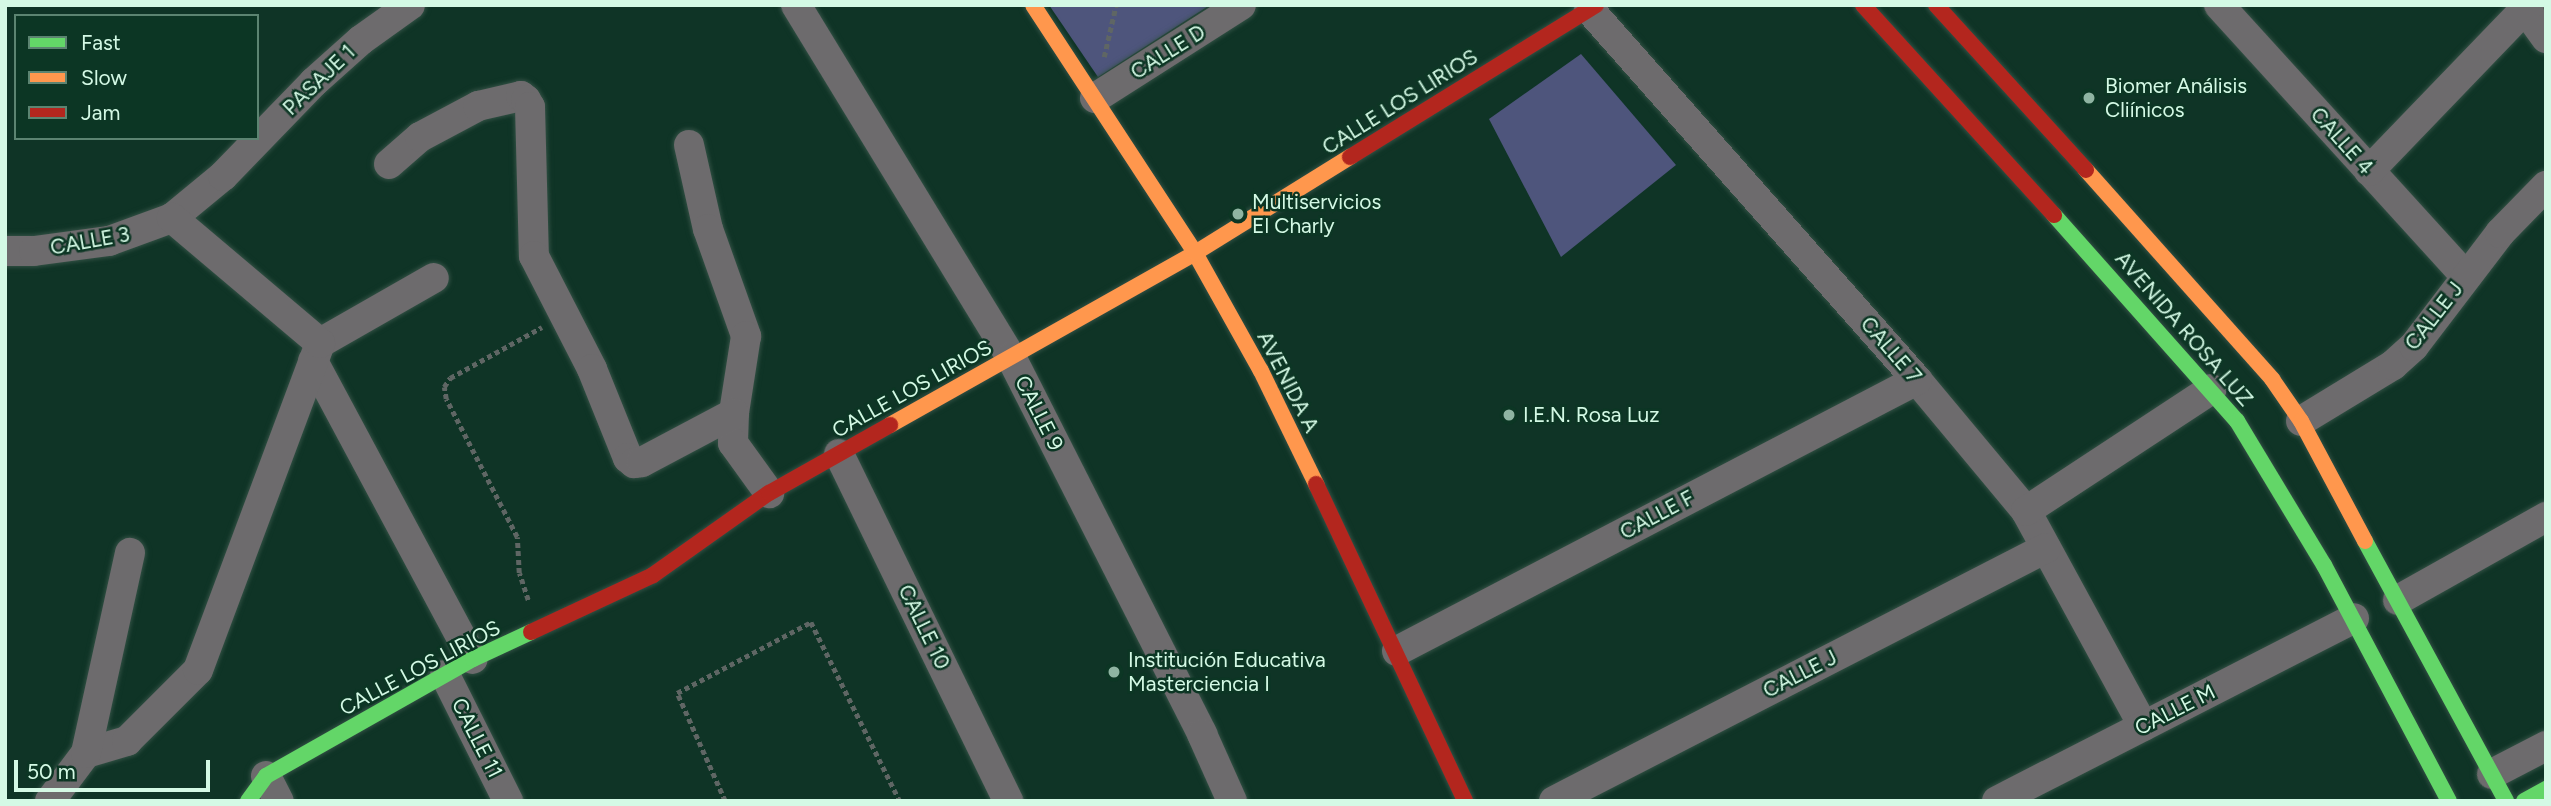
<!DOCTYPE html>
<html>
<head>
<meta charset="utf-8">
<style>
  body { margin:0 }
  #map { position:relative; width:2551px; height:806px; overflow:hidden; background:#0f3426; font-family:Figtree,sans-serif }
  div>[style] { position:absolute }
  .green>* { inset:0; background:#4e557c }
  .path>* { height:4.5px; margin-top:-2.25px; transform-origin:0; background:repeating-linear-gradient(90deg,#5f6664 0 5px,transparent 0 8.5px) }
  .roads { filter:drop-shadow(0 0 2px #325044) drop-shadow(0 0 2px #325044) }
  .street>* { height:30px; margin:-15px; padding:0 15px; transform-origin:15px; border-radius:15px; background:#6d6b6d }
  .fast>* { height:16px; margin:-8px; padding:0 8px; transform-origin:8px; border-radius:8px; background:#63d668 }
  .slow>* { height:16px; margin:-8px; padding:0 8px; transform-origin:8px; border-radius:8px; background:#ff974d }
  .jam>* { height:16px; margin:-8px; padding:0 8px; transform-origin:8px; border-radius:8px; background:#b3261e }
  .dots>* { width:19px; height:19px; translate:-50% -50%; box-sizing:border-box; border:4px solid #0c3624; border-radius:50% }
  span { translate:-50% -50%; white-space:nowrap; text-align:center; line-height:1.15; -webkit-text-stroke:5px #0c3624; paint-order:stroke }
  .street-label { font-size:21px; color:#d4f9e5 }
  .poi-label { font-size:21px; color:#d4f9e5 }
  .left { translate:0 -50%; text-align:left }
  .frame { position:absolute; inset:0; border:7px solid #d4f9e5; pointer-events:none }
  .legend { position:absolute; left:14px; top:14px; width:245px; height:126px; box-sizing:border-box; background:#0c3624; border:2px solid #5c8471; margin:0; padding:9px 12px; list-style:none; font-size:21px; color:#d4f9e5 }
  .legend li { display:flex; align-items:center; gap:14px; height:35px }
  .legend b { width:35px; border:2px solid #5c8471 }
  .scale { position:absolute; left:14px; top:760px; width:196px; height:32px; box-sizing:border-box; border:4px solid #d4f9e5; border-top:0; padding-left:9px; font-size:21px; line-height:24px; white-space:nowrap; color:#d4f9e5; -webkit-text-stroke:5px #0c3624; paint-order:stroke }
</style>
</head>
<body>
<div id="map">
  <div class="green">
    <div style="clip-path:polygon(1049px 5px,1210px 5px,1098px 77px)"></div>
    <div style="clip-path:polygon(1581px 54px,1676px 165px,1561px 257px,1489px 119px)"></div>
  </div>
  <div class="path">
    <div style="left:1104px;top:57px;width:53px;rotate:-77deg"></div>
    <div style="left:528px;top:600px;width:28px;rotate:-108deg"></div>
    <div style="left:519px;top:573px;width:36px;rotate:-93deg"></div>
    <div style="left:517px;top:537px;width:155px;rotate:-117.2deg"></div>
    <div style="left:446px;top:399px;width:12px;rotate:-99deg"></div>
    <div style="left:444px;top:387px;width:11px;rotate:-56deg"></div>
    <div style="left:450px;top:378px;width:105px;rotate:-29deg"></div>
    <div style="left:725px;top:801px;width:118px;rotate:-114deg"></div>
    <div style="left:677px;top:693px;width:152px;rotate:-27.9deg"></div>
    <div style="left:811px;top:622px;width:200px;rotate:63.6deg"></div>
  </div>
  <div class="roads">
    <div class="street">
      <div style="left:796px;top:5px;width:412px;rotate:58.6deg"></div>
      <div style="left:1011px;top:357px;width:423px;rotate:63.1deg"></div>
      <div style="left:1202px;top:734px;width:73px;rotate:65.9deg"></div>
      <div style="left:2219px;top:5px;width:367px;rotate:47.7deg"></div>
      <div style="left:2522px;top:5px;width:41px;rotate:54deg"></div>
      <div style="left:1589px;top:9px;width:495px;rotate:48.5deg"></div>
      <div style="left:1917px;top:380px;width:170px;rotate:50.2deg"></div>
      <div style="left:2026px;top:511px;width:245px;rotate:61.4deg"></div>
      <div style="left:1095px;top:98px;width:173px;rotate:-32.5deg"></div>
      <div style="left:689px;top:145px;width:86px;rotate:77.3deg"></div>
      <div style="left:708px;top:229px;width:114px;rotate:70.4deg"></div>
      <div style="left:746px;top:336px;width:78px;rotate:98.9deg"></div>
      <div style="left:734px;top:413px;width:30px;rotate:92deg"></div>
      <div style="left:733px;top:443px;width:62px;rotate:54.2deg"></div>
      <div style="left:389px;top:164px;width:41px;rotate:-41.1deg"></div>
      <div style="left:420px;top:137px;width:66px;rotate:-28.1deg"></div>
      <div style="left:478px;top:106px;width:44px;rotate:-13.1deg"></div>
      <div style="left:521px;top:96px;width:6px;rotate:39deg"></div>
      <div style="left:526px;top:100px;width:8px;rotate:60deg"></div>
      <div style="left:530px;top:107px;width:149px;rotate:88.5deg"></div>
      <div style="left:534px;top:256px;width:127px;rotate:62.8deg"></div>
      <div style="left:592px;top:369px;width:96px;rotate:68deg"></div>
      <div style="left:628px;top:458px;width:8px;rotate:40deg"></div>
      <div style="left:634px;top:463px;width:8px;rotate:-7deg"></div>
      <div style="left:642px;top:462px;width:104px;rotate:-28deg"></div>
      <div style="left:2369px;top:171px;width:231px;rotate:-46.1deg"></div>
      <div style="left:5px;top:251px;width:29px"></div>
      <div style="left:34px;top:251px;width:76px;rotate:-7.6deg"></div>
      <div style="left:109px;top:241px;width:67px;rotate:-20.1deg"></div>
      <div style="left:172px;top:218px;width:66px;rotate:-39.5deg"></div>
      <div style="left:223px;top:176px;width:131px;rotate:-45.9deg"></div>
      <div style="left:314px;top:82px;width:63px;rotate:-41.8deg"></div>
      <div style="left:361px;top:40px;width:60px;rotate:-35.5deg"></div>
      <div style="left:320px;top:343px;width:131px;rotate:-29.7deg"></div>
      <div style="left:313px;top:361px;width:338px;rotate:61.8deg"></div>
      <div style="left:2301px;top:421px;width:108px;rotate:-31.3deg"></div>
      <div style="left:2393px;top:365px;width:28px;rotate:-42deg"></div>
      <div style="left:2414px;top:346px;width:142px;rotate:-52.7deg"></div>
      <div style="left:2500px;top:233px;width:66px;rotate:-45.6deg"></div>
      <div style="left:839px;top:454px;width:386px;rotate:64deg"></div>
      <div style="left:2026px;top:511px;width:222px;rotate:-33.3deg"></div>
      <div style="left:2398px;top:600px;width:170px;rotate:-29.3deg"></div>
      <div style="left:1397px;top:651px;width:586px;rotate:-27.53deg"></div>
      <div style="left:445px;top:675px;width:141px;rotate:63.4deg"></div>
      <div style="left:86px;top:753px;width:43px;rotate:-16.3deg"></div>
      <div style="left:127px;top:741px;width:100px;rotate:-45deg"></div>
      <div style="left:198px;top:670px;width:349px;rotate:-69.5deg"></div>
      <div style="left:320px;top:343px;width:194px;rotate:-139.8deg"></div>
      <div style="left:2492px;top:774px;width:61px;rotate:-27.4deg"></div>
      <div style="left:266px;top:776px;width:28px;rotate:63deg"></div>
      <div style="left:50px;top:801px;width:60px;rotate:-53.1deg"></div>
      <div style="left:86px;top:753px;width:205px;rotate:-77.6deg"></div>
      <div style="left:1554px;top:801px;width:553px;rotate:-27.21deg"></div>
      <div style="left:1997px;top:801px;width:401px;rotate:-27.1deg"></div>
    </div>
    <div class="fast">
      <div style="left:2054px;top:215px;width:276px;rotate:48.4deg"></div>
      <div style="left:2237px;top:421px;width:168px;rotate:58.9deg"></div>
      <div style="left:2324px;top:565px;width:267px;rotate:62.1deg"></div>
      <div style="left:2365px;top:541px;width:296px;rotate:61.5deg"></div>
      <div style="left:248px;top:801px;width:31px;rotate:-54deg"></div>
      <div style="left:266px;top:776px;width:238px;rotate:-29.5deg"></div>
      <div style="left:473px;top:659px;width:64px;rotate:-25deg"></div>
      <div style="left:2524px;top:801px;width:25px;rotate:-29deg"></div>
    </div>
    <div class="slow">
      <div style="left:1033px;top:5px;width:296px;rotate:56.8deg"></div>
      <div style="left:1195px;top:253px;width:135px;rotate:60.8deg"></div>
      <div style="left:1261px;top:371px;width:126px;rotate:64deg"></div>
      <div style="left:2086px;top:170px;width:280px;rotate:48.3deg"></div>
      <div style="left:2272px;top:379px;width:51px;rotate:55.4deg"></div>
      <div style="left:2301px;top:421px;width:136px;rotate:61.9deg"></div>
      <div style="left:890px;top:425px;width:350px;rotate:-29.4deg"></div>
      <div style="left:1195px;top:253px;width:182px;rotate:-31.8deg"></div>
    </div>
    <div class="jam">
      <div style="left:1863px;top:5px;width:284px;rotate:47.7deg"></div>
      <div style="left:1936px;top:5px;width:223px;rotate:47.7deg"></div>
      <div style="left:1350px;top:157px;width:289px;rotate:-31.7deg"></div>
      <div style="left:1316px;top:484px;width:350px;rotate:64.8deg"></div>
      <div style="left:531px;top:632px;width:135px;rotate:-25deg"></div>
      <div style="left:653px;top:575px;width:142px;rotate:-35.3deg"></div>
      <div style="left:769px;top:493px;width:139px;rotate:-29.3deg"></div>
    </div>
  </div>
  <div class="dots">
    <div style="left:2089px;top:98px;background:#8fb4a2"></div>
    <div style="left:1238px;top:214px;background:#8fb4a2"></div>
    <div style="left:1509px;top:415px;background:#8fb4a2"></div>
    <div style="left:1114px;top:672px;background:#8fb4a2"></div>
  </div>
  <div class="street-label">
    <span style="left:1168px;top:52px;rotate:-32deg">CALLE D</span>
    <span style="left:319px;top:80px;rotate:-44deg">PASAJE 1</span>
    <span style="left:1400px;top:102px;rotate:-32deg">CALLE LOS LIRIOS</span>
    <span style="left:2342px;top:141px;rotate:48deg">CALLE 4</span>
    <span style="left:90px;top:241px;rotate:-10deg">CALLE 3</span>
    <span style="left:2434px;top:316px;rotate:-52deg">CALLE J</span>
    <span style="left:2184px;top:329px;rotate:49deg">AVENIDA ROSA LUZ</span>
    <span style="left:1891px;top:350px;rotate:49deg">CALLE 7</span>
    <span style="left:1288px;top:382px;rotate:63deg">AVENIDA A</span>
    <span style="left:912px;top:389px;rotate:-29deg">CALLE LOS LIRIOS</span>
    <span style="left:1039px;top:413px;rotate:63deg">CALLE 9</span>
    <span style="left:1657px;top:515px;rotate:-28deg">CALLE F</span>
    <span style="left:924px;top:627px;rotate:64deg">CALLE 10</span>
    <span style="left:420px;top:668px;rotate:-28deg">CALLE LOS LIRIOS</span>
    <span style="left:1800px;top:674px;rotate:-27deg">CALLE J</span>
    <span style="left:2175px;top:710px;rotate:-27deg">CALLE M</span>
    <span style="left:477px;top:738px;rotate:63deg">CALLE 11</span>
  </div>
  <div class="poi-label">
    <span class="left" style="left:2105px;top:98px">Biomer Análisis<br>Cliínicos</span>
    <span class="left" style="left:1252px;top:214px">Multiservicios<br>El Charly</span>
    <span class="left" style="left:1523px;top:415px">I.E.N. Rosa Luz</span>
    <span class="left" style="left:1128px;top:672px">Institución Educativa<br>Masterciencia I</span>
  </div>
  <div class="frame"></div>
  <ul class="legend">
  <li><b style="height:9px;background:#63d668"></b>Fast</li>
  <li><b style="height:9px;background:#ff974d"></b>Slow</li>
  <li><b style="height:9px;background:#b3261e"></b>Jam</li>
  </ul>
  <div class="scale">50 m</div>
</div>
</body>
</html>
